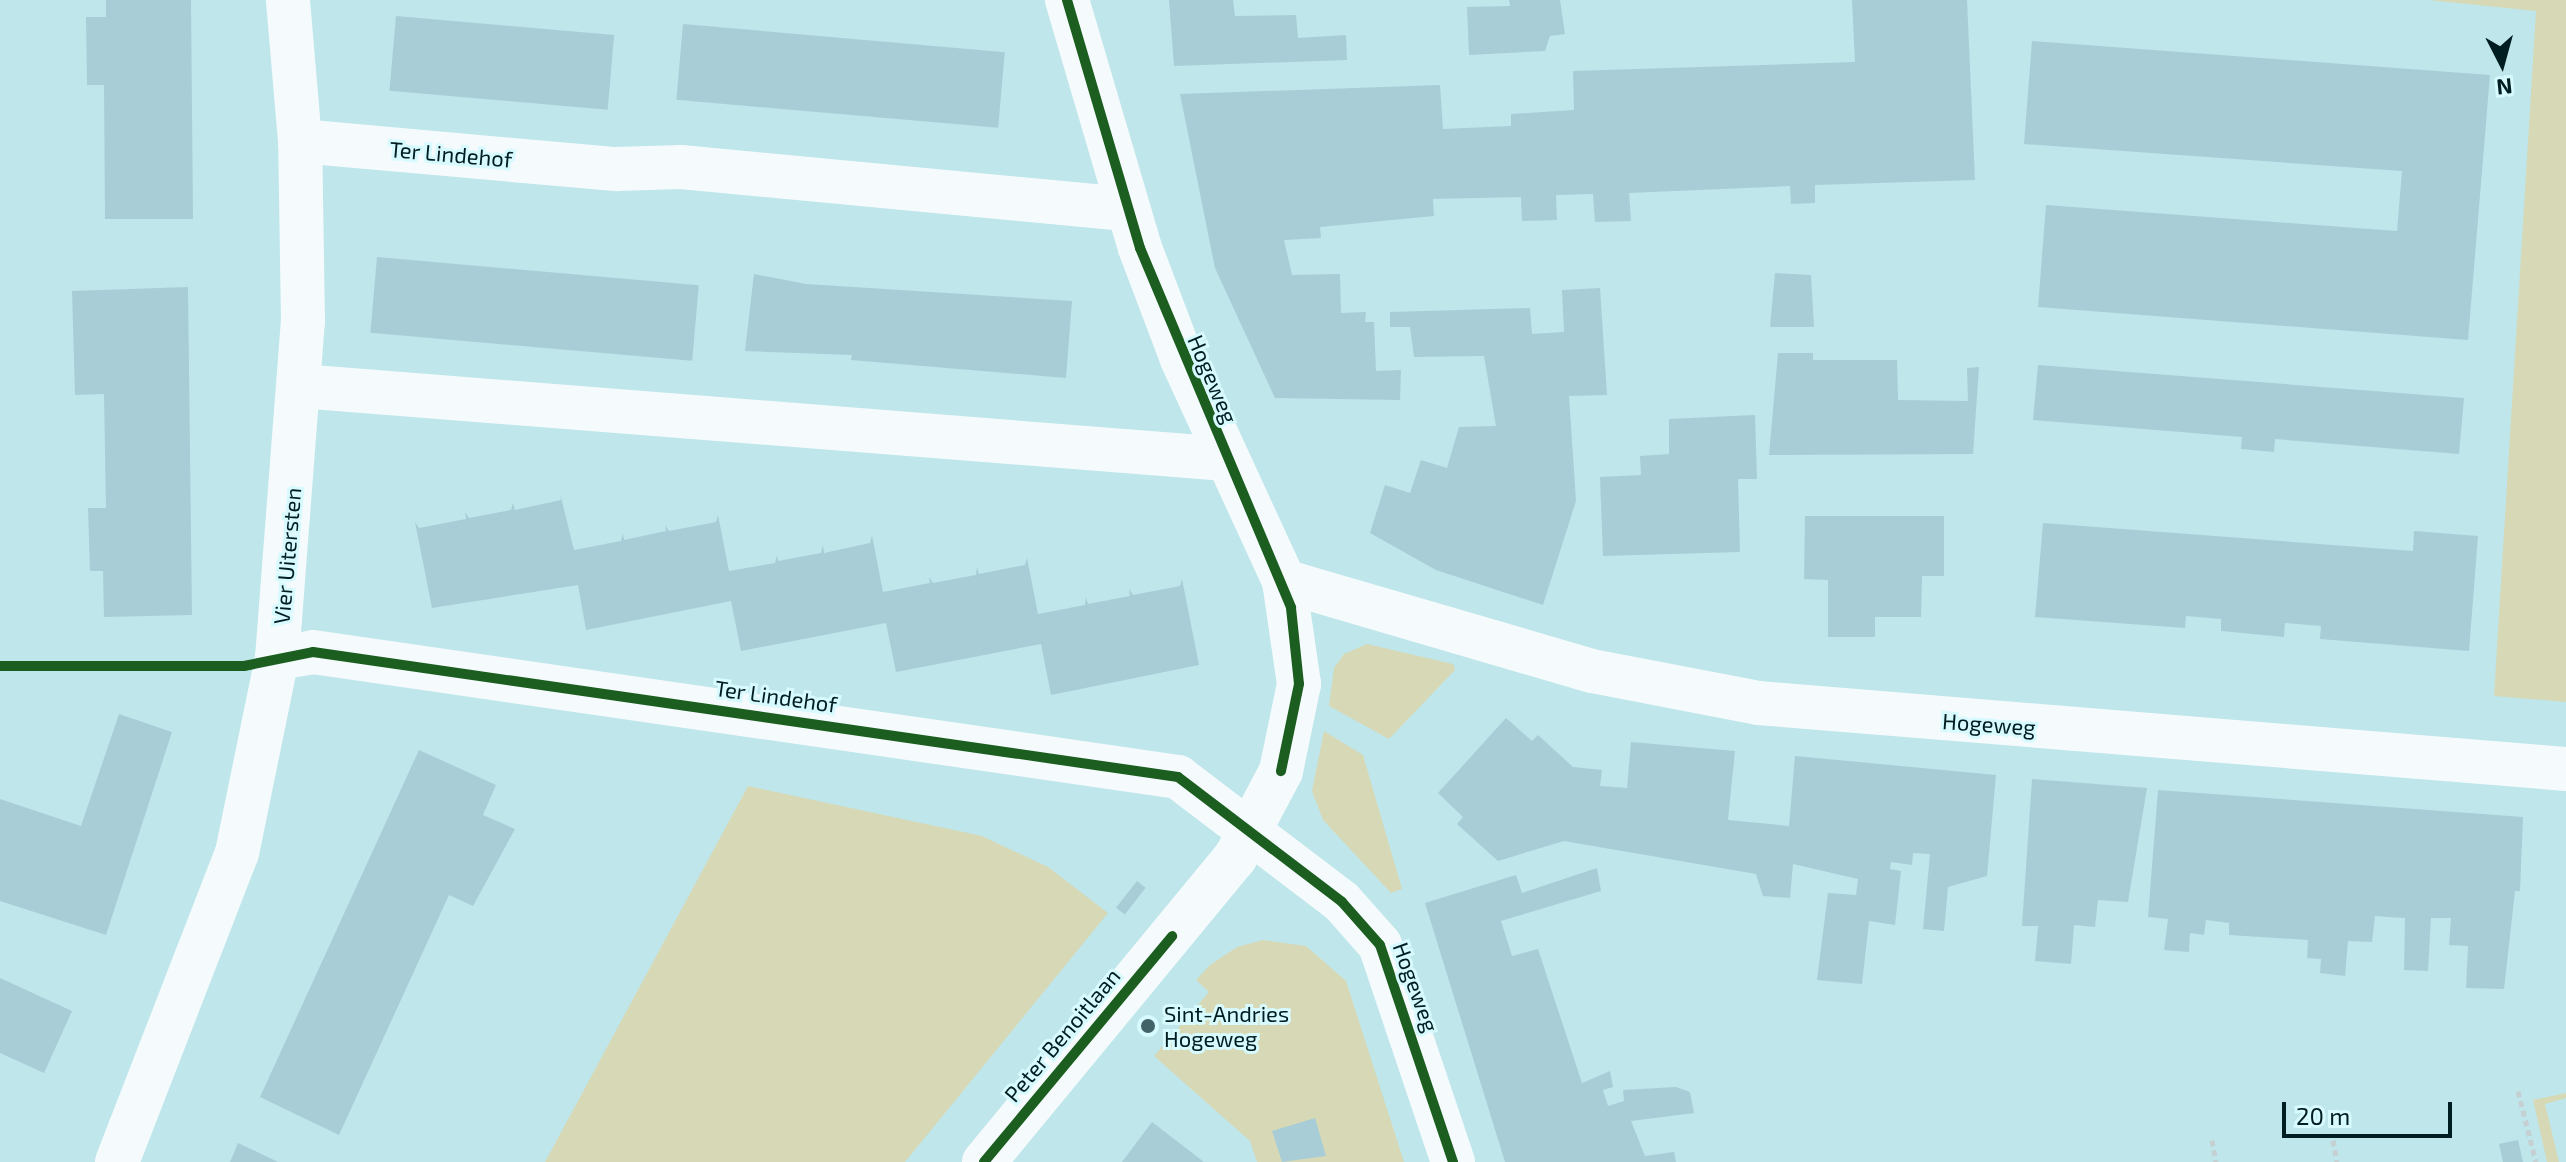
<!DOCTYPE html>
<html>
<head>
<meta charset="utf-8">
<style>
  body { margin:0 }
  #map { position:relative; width:2566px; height:1162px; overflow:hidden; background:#bee6eb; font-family:"Exo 2",sans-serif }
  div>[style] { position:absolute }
  .green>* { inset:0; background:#d7d9b6 }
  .building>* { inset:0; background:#a8cdd7; transform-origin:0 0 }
  .path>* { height:5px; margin-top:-2.5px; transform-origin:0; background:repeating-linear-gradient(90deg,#c4d0d2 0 6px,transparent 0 10px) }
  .minor>* { height:44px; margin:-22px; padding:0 22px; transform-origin:22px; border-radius:22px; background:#f5fbfc }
  .cycleway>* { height:10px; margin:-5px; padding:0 5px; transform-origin:5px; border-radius:5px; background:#1b5e20 }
  .dots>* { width:22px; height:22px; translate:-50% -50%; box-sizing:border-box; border:4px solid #d7faff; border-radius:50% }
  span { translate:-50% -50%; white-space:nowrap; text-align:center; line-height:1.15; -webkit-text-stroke:6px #d7faff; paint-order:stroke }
  .street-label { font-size:22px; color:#001d21 }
  .poi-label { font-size:22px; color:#001d21 }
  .left { translate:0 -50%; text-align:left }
  .north { position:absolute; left:2462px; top:24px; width:80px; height:80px; -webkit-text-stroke:6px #d7faff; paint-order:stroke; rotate:174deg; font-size:22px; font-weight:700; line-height:32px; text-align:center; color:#001d21 }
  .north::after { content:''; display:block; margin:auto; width:28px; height:36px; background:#001d21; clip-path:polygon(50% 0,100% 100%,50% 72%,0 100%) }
  .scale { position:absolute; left:2282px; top:1102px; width:170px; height:36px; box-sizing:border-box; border:4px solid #001d21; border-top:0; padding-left:10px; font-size:24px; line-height:28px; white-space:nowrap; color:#001d21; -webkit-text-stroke:6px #d7faff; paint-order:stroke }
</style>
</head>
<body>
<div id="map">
  <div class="green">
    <div style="clip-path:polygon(2428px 0,2566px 0,2566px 702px,2494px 696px,2536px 11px)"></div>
    <div style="clip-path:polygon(1367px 644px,1453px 664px,1455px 670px,1389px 739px,1329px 706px,1334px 668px,1344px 654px)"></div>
    <div style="clip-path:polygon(1324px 731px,1363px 755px,1402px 889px,1391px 893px,1323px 820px,1312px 791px)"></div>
    <div style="clip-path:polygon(748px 786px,982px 836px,1048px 867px,1108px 913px,905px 1162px,545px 1162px)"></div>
    <div style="clip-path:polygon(1263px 940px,1306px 946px,1346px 981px,1404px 1162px,1257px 1162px,1250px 1141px,1154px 1056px,1209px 992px,1196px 980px,1210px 965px,1237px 947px)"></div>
    <div style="clip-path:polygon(2566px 1093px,2566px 1098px,2545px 1104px,2559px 1162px,2547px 1162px,2533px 1100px)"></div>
  </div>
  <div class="building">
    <div style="clip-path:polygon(106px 0,191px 0,193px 219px,105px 219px,104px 85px,87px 85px,86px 17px,106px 17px)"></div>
    <div style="clip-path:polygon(1169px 0,1233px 0,1235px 16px,1296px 15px,1298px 38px,1346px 35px,1347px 60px,1174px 66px)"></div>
    <div style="clip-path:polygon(1509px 0,1560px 0,1565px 34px,1550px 36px,1545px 51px,1469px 55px,1467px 7px,1510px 6px)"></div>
    <div style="clip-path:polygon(1852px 0,1967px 0,1975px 180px,1815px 185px,1815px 203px,1791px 204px,1790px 186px,1629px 193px,1631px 221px,1595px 222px,1593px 194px,1556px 195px,1557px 220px,1522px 221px,1521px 197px,1433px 199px,1434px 216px,1320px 227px,1321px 238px,1284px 240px,1292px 275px,1340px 274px,1341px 313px,1366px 312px,1365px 322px,1374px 322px,1376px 371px,1401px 370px,1400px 400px,1275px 398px,1215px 268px,1180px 94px,1440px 85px,1443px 129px,1511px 126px,1511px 114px,1574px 110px,1573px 71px,1855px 62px)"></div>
    <div style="left:396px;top:16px;width:219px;height:75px;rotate:5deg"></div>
    <div style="left:683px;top:24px;width:323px;height:76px;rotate:5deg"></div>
    <div style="clip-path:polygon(2032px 41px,2490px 75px,2468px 340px,2038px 307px,2046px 205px,2397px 231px,2402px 171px,2024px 144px)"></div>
    <div style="left:377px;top:257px;width:323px;height:76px;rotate:5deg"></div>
    <div style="clip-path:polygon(1775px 273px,1811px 275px,1814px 327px,1770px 327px)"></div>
    <div style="clip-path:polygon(754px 274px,806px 284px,1072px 301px,1066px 378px,851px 360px,852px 355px,745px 351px)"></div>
    <div style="clip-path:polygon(188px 287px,192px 615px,104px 617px,103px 571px,90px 571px,88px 508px,106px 508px,104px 394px,75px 395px,72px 291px)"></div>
    <div style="clip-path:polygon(1600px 288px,1607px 395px,1569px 396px,1576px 501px,1543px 605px,1436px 570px,1370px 533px,1385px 485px,1410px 493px,1421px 460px,1447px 468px,1459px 427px,1496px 426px,1484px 356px,1414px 357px,1410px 327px,1390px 327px,1390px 312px,1530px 308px,1532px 334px,1564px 332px,1562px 290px)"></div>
    <div style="clip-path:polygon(1778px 353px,1813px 353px,1813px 360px,1897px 360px,1898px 400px,1968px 401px,1967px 368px,1979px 367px,1973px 454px,1769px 455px)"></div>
    <div style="clip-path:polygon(2038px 365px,2464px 398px,2459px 454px,2275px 439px,2274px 452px,2241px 449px,2242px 437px,2033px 420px)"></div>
    <div style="clip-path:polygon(1755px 415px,1757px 479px,1738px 479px,1740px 552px,1603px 556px,1600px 477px,1641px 475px,1640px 456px,1669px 454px,1669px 419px)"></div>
    <div style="clip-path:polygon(560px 493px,574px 550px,621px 541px,623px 533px,624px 540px,666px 531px,665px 525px,669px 531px,716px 522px,718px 515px,729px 571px,775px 563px,777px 555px,778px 561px,821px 553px,823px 545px,824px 553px,870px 543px,872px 535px,883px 592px,930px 583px,929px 577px,933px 583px,976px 575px,977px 567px,979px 574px,1025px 565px,1027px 558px,1038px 614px,1085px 605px,1086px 597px,1088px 604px,1130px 596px,1129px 589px,1133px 595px,1180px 586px,1182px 579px,1199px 665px,1051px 695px,1041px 644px,896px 672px,886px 623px,741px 651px,731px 601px,586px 630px,578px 585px,432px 608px,415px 522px,419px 528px,466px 519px,465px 512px,469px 518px,511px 510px,513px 503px,515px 510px,561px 500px)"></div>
    <div style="clip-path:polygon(1805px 516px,1944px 516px,1944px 576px,1922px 576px,1921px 617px,1875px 617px,1875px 637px,1828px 637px,1828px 580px,1804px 579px)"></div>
    <div style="clip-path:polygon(2043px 523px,2413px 551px,2414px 531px,2478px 536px,2469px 651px,2320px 639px,2321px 626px,2285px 623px,2284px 637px,2221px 631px,2221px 619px,2186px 616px,2185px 628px,2035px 617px)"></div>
    <div style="clip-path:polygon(119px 714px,172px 732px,106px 935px,0 901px,0 799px,81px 826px)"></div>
    <div style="clip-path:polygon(1506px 718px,1532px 741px,1538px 735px,1573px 767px,1602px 770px,1600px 786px,1627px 788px,1631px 742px,1735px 751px,1728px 820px,1789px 826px,1795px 756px,1996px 775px,1987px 876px,1948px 887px,1944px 931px,1923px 929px,1930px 854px,1913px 853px,1912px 865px,1891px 862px,1890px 869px,1901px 871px,1895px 925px,1869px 921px,1862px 984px,1817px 980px,1828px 893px,1856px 895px,1858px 879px,1793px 864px,1790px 898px,1763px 896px,1756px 874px,1564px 841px,1498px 861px,1457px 824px,1463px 817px,1438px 793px)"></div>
    <div style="clip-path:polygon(419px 750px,496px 785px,483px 815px,515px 829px,473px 906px,449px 895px,339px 1135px,260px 1097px)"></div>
    <div style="clip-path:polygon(2032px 779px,2147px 788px,2128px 902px,2098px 900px,2095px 927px,2074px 925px,2071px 964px,2035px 961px,2038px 926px,2022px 926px)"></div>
    <div style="clip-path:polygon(2158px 790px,2523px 817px,2520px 891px,2515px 891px,2504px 989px,2466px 988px,2468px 946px,2449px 945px,2451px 918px,2431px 918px,2428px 971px,2404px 970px,2405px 918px,2387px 917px,2375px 916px,2372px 942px,2348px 941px,2345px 976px,2320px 973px,2321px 959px,2307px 958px,2308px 940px,2229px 935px,2229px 923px,2206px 920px,2204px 935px,2190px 933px,2189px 952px,2164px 950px,2168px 919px,2148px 917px)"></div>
    <div style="clip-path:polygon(1597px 868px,1601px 891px,1501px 921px,1512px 956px,1538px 949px,1582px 1083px,1610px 1071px,1613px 1087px,1603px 1090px,1608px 1106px,1624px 1101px,1623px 1090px,1676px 1087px,1690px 1092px,1694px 1113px,1631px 1121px,1645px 1156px,1674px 1152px,1676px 1162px,1505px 1162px,1425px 903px,1516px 875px,1522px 893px)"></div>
    <div style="left:1137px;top:881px;width:11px;height:34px;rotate:38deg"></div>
    <div style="clip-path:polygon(0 978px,72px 1011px,44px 1073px,0 1053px)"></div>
    <div style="clip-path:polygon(1315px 1118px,1326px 1156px,1282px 1162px,1272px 1131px)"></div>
    <div style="clip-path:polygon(1152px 1122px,1204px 1162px,1122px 1162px)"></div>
    <div style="clip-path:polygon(2518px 1140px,2523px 1162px,2503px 1162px,2499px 1144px)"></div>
    <div style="clip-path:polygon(238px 1143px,278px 1162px,230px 1162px)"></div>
  </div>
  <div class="path">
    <div style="left:2518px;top:1091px;width:73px;rotate:75.8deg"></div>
    <div style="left:2212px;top:1140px;width:22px;rotate:80deg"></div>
    <div style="left:2333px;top:1140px;width:22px;rotate:80deg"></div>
  </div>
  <div class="minor">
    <div style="left:300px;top:141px;width:317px;rotate:5.1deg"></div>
    <div style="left:616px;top:169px;width:65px;rotate:-1.8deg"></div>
    <div style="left:681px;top:167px;width:449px;rotate:5.4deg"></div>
    <div style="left:300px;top:386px;width:929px;rotate:4.51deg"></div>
    <div style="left:1284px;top:581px;width:321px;rotate:16.3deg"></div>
    <div style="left:1592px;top:671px;width:169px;rotate:10.9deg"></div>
    <div style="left:1758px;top:703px;width:811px;rotate:4.67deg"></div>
    <div style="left:277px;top:658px;width:36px;rotate:-9deg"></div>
    <div style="left:313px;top:652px;width:874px;rotate:8.22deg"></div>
    <div style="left:1178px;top:777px;width:206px;rotate:37.3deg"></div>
    <div style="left:1342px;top:902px;width:57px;rotate:48.5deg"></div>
    <div style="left:1380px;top:945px;width:229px;rotate:71.4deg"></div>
    <div style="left:117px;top:1162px;width:331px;rotate:-68.8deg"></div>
    <div style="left:237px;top:853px;width:199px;rotate:-78.4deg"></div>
    <div style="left:277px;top:658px;width:337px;rotate:-85.6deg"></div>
    <div style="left:303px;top:322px;width:181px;rotate:-90.9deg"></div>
    <div style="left:300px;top:141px;width:142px;rotate:-94.9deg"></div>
    <div style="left:984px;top:1162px;width:394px;rotate:-50.5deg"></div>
    <div style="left:1235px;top:858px;width:98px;rotate:-62.1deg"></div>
    <div style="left:1281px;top:771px;width:89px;rotate:-78.3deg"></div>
    <div style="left:1299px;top:684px;width:104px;rotate:-98.3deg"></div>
    <div style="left:1284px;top:581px;width:244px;rotate:-114.7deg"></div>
    <div style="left:1182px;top:359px;width:119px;rotate:-110.7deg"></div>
    <div style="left:1140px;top:248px;width:259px;rotate:-106.4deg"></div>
  </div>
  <div class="cycleway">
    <div style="left:1067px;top:0;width:259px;rotate:73.6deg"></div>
    <div style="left:1140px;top:248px;width:390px;rotate:67.2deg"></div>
    <div style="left:1291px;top:608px;width:76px;rotate:84deg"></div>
    <div style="left:1299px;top:684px;width:89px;rotate:101.7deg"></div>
    <div style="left:0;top:666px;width:244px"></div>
    <div style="left:244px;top:666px;width:70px;rotate:-11.5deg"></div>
    <div style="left:313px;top:652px;width:874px;rotate:8.22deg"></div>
    <div style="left:1178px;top:777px;width:206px;rotate:37.3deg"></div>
    <div style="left:1342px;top:902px;width:57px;rotate:48.5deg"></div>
    <div style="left:1380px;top:945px;width:229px;rotate:71.4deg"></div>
    <div style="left:984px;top:1162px;width:294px;rotate:-50.2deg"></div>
  </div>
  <div class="dots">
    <div style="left:1148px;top:1026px;background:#426368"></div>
  </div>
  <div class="street-label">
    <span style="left:451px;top:154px;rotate:5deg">Ter Lindehof</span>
    <span style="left:1213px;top:379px;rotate:67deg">Hogeweg</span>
    <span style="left:287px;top:556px;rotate:-85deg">Vier Uitersten</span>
    <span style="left:776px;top:696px;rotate:8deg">Ter Lindehof</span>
    <span style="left:1989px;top:724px;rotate:4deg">Hogeweg</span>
    <span style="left:1416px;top:987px;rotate:70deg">Hogeweg</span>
    <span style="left:1062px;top:1035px;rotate:-50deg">Peter Benoitlaan</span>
  </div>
  <div class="poi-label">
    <span class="left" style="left:1164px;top:1026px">Sint-Andries<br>Hogeweg</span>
  </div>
  <div class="north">N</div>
  <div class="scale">20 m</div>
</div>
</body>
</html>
